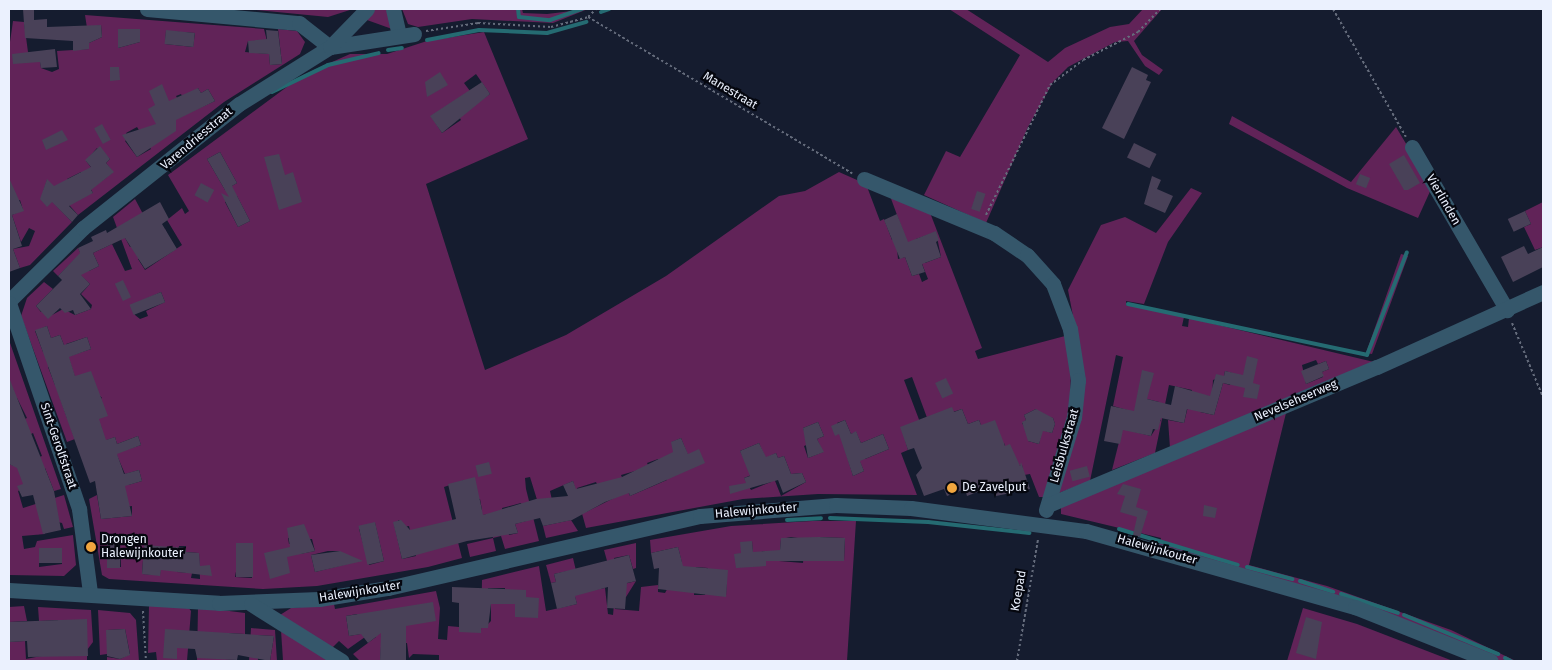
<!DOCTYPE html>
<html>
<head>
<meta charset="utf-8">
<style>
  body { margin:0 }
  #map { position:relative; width:1552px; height:670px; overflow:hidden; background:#151c2f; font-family:"Fira Sans",sans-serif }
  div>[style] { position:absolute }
  .green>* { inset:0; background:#612358 }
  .stream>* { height:4px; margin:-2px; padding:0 2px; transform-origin:2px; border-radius:2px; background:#256b72 }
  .building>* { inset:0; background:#494158; transform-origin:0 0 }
  .path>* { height:2px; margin-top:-1px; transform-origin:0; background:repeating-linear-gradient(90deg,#656c7c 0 2.5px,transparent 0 5px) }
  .minor>* { height:15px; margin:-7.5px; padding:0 7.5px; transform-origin:7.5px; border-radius:7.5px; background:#35576b }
  .dots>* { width:14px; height:14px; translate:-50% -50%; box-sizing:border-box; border:2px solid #05070f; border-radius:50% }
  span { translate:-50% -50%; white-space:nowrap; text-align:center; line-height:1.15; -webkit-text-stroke:4.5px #05070f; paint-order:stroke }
  .street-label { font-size:12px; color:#ebf1fe }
  .poi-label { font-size:12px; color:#ebf1fe }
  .left { translate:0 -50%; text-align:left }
  .frame { position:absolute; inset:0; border:10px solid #ebf1fe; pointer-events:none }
</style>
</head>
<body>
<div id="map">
  <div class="green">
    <div style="clip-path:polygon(247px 9px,353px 9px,328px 17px)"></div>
    <div style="clip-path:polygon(374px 9px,388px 9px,392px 29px,367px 20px)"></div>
    <div style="clip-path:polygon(402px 9px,522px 9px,523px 13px,547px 14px,588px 9px,553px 23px,472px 19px,418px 27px,408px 24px)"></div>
    <div style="clip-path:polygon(949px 9px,966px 9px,1048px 62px,1065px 48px,1110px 27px,1129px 24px,1143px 9px,1162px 9px,1134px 41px,1142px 55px,1163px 70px,1159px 75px,1145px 66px,1128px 41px,1115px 42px,1068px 67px,1053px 82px,1028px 127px,986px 223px,924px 195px,946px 151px,960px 157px,1020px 55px)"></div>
    <div style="clip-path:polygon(evenodd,85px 15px,264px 29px,267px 41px,248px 41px,245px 52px,269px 54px,270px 65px,282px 64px,278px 29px,297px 31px,305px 42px,300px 54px,224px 102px,78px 215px,47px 180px,43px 192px,72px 222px,30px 265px,20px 268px,13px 249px,29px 246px,35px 231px,29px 228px,21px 242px,12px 215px,23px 210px,20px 200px,9px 204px,9px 195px,15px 192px,9px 184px,9px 49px,13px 21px,24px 22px,28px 52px,40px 61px,41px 68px,52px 72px,59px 69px,57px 51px,89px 49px,89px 43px,102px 37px,101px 25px,87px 28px,85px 15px,118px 29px,140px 29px,140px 42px,118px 48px,118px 29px,85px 15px,166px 31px,195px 33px,193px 47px,165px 44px,166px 31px,85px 15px,198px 88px,201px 93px,208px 89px,215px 101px,186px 114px,176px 96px,181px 94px,185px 102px,198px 88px,85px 15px,137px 127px,151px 149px,137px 157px,125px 141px,129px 138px,126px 133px,137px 127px,85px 15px,97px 148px,110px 159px,106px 163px,113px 172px,102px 181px,86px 161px,97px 148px,85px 15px,81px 172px,93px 193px,76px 195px,67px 179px,81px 172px)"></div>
    <div style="clip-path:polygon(evenodd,484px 32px,528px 139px,426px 184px,485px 370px,566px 335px,666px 276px,779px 196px,805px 191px,839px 172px,866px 184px,880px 221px,884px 219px,892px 240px,896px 238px,898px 259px,905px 257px,912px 276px,919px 274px,922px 282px,928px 279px,919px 256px,913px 258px,890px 196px,929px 210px,982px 348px,975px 351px,978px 359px,1065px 336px,1071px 358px,1070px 414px,1044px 497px,1039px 497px,1030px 474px,1024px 475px,1022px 465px,1013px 467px,1004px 443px,1000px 445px,1007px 464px,1003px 468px,1008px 481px,1002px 482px,989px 445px,994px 443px,992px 438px,987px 440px,979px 420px,968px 424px,962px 409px,953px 412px,974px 468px,965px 471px,959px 454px,950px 459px,959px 472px,948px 476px,939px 451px,924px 452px,921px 444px,914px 447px,910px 438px,905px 440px,908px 450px,901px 453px,917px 495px,818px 494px,743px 499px,586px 528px,573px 481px,550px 491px,552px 500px,538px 503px,530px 477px,525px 478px,526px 489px,539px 541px,505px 549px,501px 536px,493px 538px,496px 551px,470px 557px,467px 544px,493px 538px,488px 514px,474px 517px,473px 512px,482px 510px,480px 499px,470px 501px,465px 480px,444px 487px,462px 558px,428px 567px,317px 586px,263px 589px,109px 579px,102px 575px,89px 499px,97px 495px,101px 519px,132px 516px,132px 506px,124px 507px,127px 501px,124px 490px,113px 492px,111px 483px,126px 479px,128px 485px,142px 481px,139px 470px,125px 474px,116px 453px,141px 445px,138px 436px,117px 444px,115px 437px,104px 441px,101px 426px,94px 427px,92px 423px,71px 429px,75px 439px,67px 442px,21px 316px,27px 298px,44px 282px,53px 289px,36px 306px,41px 312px,45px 309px,52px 315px,63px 309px,75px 315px,91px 309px,92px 305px,81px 294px,90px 284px,77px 272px,80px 268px,73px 261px,58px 276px,53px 271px,78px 248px,89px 271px,99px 266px,93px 253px,112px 244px,125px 271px,132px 269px,113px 217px,135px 199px,143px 214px,119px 227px,130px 247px,144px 239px,141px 234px,148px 229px,147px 223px,155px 235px,165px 229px,170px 240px,138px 259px,145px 270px,182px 245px,167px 220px,182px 208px,185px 214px,189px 211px,168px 175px,303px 75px,350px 54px,387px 54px,427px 41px,484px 32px,476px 74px,490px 94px,477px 103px,473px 98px,469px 101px,473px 107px,458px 115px,461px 120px,442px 133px,431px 116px,470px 91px,464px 83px,476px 74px,484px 32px,220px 152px,237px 183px,225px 190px,207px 159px,220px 152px,484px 32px,237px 196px,250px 221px,238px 227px,225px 202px,237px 196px,484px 32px,936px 232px,941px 257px,925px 263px,916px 239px,936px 232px,484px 32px,161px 292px,165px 302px,146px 311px,148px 316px,140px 319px,135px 315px,131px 306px,161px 292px,484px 32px,47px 326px,51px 338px,60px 335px,64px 345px,43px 352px,35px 331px,47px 326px,484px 32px,87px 337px,91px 349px,70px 356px,66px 344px,87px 337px,484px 32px,68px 356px,75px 377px,55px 385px,48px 367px,68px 356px,484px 32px,912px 377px,933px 434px,933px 444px,929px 446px,904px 380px,912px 377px,484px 32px,94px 389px,102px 398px,67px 418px,60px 398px,72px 390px,75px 396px,94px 389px,484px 32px,1036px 409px,1039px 414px,1053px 418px,1055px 424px,1052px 433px,1042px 430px,1039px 444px,1028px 441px,1029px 435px,1022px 423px,1026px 420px,1024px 415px,1036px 409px,484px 32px,845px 420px,851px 434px,856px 432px,861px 443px,883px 434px,889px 449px,865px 459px,863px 453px,857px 455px,864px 471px,853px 476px,837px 423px,845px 420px,484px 32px,818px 422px,824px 436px,817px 439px,823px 452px,808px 458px,804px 446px,809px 444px,803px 428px,818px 422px,484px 32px,681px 438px,692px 465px,681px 472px,672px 442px,681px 438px,484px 32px,759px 443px,765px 457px,749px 468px,740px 451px,759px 443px,484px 32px,776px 453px,778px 458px,784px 456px,791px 474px,802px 473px,806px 482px,781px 496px,766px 458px,776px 453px,484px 32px,658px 459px,667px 480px,630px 496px,621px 475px,649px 467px,647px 463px,658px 459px,484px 32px,766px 469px,771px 482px,751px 490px,744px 478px,766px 469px,484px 32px,596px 482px,598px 486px,608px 482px,614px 498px,586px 512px,577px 488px,596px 482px,484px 32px,521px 503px,526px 521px,515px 524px,518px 533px,509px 535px,502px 508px,521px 503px,484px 32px,399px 520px,404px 527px,409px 526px,416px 556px,402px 559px,394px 524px,399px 520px,484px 32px,375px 523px,384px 561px,369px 565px,359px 529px,375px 523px,484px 32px,306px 534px,307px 539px,312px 539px,315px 551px,300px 554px,297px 542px,289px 544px,288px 538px,306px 534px,484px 32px,107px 540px,120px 540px,121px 567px,109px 567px,107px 540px,484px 32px,144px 546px,162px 547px,160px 575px,142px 574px,144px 546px,484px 32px,179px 546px,186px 546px,186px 552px,199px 553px,200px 579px,191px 578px,192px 573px,177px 572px,179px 546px,484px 32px,240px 549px,248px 550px,252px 578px,235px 577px,240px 549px,484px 32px,328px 551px,340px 551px,341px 558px,350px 557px,351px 563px,315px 572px,311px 555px,328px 551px)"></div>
    <div style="clip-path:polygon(1232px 116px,1351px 182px,1396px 127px,1432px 187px,1418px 218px,1347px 188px,1229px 124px)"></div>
    <div style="clip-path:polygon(evenodd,1191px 188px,1202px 193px,1168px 242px,1144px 304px,1126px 301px,1126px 305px,1184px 317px,1182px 326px,1188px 327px,1189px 318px,1374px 362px,1170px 448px,1168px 420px,1184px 423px,1192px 390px,1169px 385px,1155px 453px,1112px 470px,1127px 410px,1113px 406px,1123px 357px,1116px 355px,1090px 481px,1059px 493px,1079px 347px,1068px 290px,1101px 225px,1125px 217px,1156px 233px,1191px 188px,1316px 360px,1318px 364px,1326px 361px,1329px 369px,1322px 372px,1323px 377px,1306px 384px,1302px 365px,1316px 360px,1191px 188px,1225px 371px,1232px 373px,1230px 385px,1223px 383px,1214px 415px,1200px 412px,1204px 395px,1212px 397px,1213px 380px,1224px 376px,1225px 371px,1191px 188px,1143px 398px,1159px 402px,1156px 418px,1161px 420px,1151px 436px,1135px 432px,1143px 398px)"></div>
    <div style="clip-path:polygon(1543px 202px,1543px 247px,1535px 250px,1524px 227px,1531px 224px,1525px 211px)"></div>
    <div style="clip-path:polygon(1401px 254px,1408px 256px,1372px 354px,1366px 353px)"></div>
    <div style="clip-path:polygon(evenodd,9px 340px,61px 489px,54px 491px,45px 468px,27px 474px,24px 488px,18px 491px,23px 508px,64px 495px,73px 527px,64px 529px,62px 523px,41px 518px,45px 534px,22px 536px,24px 549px,35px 547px,37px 541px,73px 535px,76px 565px,64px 576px,9px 575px,9px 464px,14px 466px,42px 456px,33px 433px,9px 445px,12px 424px,27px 418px,17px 398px,9px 400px,9px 393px,14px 391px,9px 382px,9px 340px,39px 548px,62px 548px,62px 564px,39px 567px,39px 548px)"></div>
    <div style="clip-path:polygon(1287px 409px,1249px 565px,1327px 586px,1451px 630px,1516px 661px,1501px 661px,1363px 605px,1159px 545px,1161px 538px,1061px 514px,1061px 506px)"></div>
    <div style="clip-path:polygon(571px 520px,578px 531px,546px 538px,543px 526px)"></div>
    <div style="clip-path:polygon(evenodd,812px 521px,856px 521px,847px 661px,439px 661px,439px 655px,413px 654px,409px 658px,407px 643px,400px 643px,381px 647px,380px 661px,360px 661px,353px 654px,376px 637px,375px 630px,348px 649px,339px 641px,331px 649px,280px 615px,291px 608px,334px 604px,335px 609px,436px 591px,440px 608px,438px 639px,447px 640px,448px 626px,459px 627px,461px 632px,481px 631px,482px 580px,539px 566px,546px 611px,577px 604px,568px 571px,554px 574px,556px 582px,551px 583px,546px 565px,573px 558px,581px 592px,605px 588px,608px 614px,613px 615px,614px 604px,615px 609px,639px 611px,641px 587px,658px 585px,658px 592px,665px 593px,682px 563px,678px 547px,651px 553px,650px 540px,731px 526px,812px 521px,791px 537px,805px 539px,803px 563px,779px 561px,781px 539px,791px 537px,812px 521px,819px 537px,845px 538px,844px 561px,818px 560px,819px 537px,812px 521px,752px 541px,753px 554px,765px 551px,766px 565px,743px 567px,742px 554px,752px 541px,812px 521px,696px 567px,708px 568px,708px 571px,727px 570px,726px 596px,706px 591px,705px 595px,694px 595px,696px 567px,812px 521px,488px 588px,505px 588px,505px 604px,491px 604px,491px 621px,484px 628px,488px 588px,812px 521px,357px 614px,366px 633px,349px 636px,346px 616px,357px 614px)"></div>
    <div style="clip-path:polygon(636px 543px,636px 568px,633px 569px,629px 555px,614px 558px,620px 585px,636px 581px,626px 597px,614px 586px,604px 550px)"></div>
    <div style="clip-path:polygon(149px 605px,188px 607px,191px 611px,187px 661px,157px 661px,156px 652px,148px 653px)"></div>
    <div style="clip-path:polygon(24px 606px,27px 621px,9px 622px,9px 607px)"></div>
    <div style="clip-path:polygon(38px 607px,91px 610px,93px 642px,87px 650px,87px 661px,9px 661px,9px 642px,25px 641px,26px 659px,41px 656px,59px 643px,58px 620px,39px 621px)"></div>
    <div style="clip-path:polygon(198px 607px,245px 613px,245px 634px,226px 633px,224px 654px,225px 659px,247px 661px,197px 661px)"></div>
    <div style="clip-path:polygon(1303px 608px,1357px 624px,1453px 661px,1287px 661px)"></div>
    <div style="clip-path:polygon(98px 610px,130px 613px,136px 620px,139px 661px,107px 661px,107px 657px,120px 659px,130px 654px,125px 629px,107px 630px,107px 654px,100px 655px)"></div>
    <div style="clip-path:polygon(251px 628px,275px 630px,277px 661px,270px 661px,274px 636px,257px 635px,258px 661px,249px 661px)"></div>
    <div style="clip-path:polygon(281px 630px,330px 661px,283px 661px)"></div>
  </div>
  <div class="stream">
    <div style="left:518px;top:9px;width:8px;rotate:83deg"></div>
    <div style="left:519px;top:17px;width:31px;rotate:6deg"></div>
    <div style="left:550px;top:20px;width:34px;rotate:-19deg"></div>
    <div style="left:601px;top:12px;width:9px;rotate:-21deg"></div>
    <div style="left:427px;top:40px;width:53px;rotate:-10.9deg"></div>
    <div style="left:479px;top:30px;width:68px;rotate:2.5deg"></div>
    <div style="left:547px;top:33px;width:41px;rotate:-15.8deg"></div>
    <div style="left:388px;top:50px;width:14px;rotate:-8deg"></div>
    <div style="left:272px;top:92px;width:62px;rotate:-25.7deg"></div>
    <div style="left:328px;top:65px;width:52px;rotate:-13.2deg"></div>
    <div style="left:1128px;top:304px;width:244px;rotate:12deg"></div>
    <div style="left:1367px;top:355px;width:110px;rotate:-68.8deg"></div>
    <div style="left:830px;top:518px;width:98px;rotate:2.3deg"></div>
    <div style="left:928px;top:522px;width:102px;rotate:6.2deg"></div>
    <div style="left:787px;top:520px;width:34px;rotate:-3deg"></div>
    <div style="left:1119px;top:529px;width:124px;rotate:16.8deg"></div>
    <div style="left:1247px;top:567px;width:47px;rotate:14.9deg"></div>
    <div style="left:1300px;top:581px;width:35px;rotate:18deg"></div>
    <div style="left:1341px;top:594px;width:60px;rotate:18.4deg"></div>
    <div style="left:1404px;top:615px;width:102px;rotate:22.5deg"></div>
    <div style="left:1505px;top:658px;width:7px;rotate:27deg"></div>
  </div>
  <div class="building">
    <div style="clip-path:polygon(23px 9px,34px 10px,34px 20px,47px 19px,47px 27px,101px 25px,102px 37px,89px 43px,89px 49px,73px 51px,73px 41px,25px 38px)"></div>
    <div style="clip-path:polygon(118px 29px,140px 29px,140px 42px,118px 48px)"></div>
    <div style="left:166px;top:30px;width:29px;height:14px;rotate:6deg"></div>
    <div style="clip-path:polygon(266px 30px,278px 31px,282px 64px,270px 65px,269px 54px,249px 53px,248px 41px,267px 39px)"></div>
    <div style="clip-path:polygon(55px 49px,57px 67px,41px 68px,40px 62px,13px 64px,12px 54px)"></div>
    <div style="clip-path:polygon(110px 67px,119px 67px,120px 80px,110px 81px)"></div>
    <div style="clip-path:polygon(1132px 67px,1148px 75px,1146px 80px,1151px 82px,1124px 139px,1102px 128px)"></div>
    <div style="clip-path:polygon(440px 72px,448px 85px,427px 97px,425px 82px)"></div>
    <div style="clip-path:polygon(482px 82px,490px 94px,442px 133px,430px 116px)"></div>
    <div style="clip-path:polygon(162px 84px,169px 101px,198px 88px,201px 93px,208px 89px,215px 101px,176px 120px,176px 131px,137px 157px,122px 135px,156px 124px,148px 109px,155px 105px,149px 91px)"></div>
    <div style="left:102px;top:124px;width:18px;height:9px;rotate:61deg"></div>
    <div style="clip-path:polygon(62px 130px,68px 140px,46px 150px,42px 140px)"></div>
    <div style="left:1134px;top:143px;width:25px;height:16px;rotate:26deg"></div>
    <div style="clip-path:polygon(100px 146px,110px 159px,106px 163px,114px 172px,91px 190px,93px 193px,69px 206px,78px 215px,72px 222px,52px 202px,47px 207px,40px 199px,47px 179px,54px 186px,91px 167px,85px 160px)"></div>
    <div style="clip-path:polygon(220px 152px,237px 183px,232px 186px,250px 221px,238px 227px,221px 193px,229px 197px,207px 159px)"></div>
    <div style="clip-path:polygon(279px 154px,285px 175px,293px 172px,302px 202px,279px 210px,264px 157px)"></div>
    <div style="clip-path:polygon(1404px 155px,1420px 183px,1408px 190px,1404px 190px,1389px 164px)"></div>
    <div style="left:1360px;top:174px;width:11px;height:11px;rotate:22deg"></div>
    <div style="clip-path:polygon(1152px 176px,1161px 180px,1157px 189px,1173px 196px,1165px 213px,1144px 204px)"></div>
    <div style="clip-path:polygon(9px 178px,24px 211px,12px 215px,22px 246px,13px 249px,20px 268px,9px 272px)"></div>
    <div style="left:201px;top:183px;width:15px;height:14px;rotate:28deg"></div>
    <div style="left:977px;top:191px;width:9px;height:19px;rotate:18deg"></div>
    <div style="clip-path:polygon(160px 202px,169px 219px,162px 224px,177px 249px,145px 269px,125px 238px,93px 253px,99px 266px,81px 275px,90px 284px,80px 294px,91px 309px,75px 315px,73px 310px,65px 313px,60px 308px,48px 319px,36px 306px,62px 280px,58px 276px,80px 253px,78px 248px,93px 241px,91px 237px,106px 230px,107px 233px)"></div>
    <div style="left:1525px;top:211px;width:14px;height:19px;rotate:65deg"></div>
    <div style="clip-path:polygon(897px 214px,908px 242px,936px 231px,939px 240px,936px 242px,941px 257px,922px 264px,925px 272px,912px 276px,905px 257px,900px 259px,884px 220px)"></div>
    <div style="clip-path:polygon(1524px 246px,1528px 254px,1543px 247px,1543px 267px,1513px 282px,1501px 257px)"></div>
    <div style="left:123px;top:280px;width:19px;height:9px;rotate:65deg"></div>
    <div style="left:161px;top:292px;width:11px;height:34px;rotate:68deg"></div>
    <div style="clip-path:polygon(47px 326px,51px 338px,60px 335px,64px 345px,87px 337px,91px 349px,69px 357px,75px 376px,91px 371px,108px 416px,99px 419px,106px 440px,115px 437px,117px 444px,138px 436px,141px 445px,117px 454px,124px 474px,139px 470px,142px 481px,125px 486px,132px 516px,101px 519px,95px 481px,90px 483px,35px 330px)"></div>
    <div style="clip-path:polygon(1247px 356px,1258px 359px,1253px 383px,1260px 385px,1257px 399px,1243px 397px,1245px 388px,1223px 383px,1214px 415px,1187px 409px,1184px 423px,1161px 418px,1158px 430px,1153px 429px,1151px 436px,1123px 430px,1120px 444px,1104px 441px,1111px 406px,1134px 411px,1142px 370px,1154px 373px,1147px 399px,1171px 405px,1175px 386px,1210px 396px,1216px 374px,1224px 376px,1225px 371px,1243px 375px)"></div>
    <div style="clip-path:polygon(1326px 361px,1329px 369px,1322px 372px,1324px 376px,1306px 384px,1301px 371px)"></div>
    <div style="left:946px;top:378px;width:17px;height:12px;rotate:65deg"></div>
    <div style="clip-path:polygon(10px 380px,54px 491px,61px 530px,43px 534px,33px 495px,22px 497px,17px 486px,23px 484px,17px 468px,9px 464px)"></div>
    <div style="clip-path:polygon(952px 407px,954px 412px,962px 409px,968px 424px,979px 420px,981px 425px,995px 420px,1005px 446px,1010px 444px,1020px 466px,1021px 462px,1030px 489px,996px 496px,993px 486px,967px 496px,965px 489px,947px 496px,944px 489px,924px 496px,916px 475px,922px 468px,914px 448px,908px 450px,900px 427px)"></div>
    <div style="clip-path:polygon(1036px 409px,1053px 418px,1055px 424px,1052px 433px,1043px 431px,1039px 444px,1028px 441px,1022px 422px,1026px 420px,1024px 415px)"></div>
    <div style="clip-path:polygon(845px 420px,851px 434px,856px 431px,861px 443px,883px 434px,889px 449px,860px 461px,864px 471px,853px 476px,839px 434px,835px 436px,831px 426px)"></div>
    <div style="clip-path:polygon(818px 422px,824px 436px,817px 439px,824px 452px,808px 458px,803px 428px)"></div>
    <div style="clip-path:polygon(681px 438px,688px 454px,699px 449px,705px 463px,630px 496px,629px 493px,605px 502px,572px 520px,543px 526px,540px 518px,515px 524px,518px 533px,467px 541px,402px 559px,393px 522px,401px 520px,410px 530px,456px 519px,448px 484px,475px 477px,483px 515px,536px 499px,568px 496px,563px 485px,573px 481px,576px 489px,622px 477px,673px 452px,671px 442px)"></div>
    <div style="clip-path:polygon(759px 443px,766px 457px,776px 453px,778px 458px,784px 456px,791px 474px,802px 473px,806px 482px,783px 493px,778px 480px,730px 494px,729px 486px,746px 483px,744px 478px,750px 476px,740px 451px)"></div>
    <div style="left:489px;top:462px;width:12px;height:14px;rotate:76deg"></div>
    <div style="left:1087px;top:466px;width:11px;height:18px;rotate:75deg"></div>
    <div style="clip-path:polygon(1123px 484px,1141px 489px,1136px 507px,1148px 511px,1140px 537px,1133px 535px,1137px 517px,1120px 512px,1125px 496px,1117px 494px)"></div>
    <div style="clip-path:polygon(1204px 505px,1217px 508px,1215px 518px,1203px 516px)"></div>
    <div style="left:375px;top:522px;width:40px;height:17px;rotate:77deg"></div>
    <div style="clip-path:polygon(304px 524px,315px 551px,287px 557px,290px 573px,270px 579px,264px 553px,290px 547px,287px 528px)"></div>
    <div style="clip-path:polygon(819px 537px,845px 538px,844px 561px,766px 561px,766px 566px,736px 568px,734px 554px,741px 553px,740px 542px,752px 541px,753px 552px,780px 550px,781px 538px)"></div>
    <div style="left:107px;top:540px;width:13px;height:28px"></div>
    <div style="left:236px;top:543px;width:17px;height:34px"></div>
    <div style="clip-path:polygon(144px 545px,186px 548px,186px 552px,199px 553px,200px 566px,210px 565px,212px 576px,161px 570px,160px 576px,142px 574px)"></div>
    <div style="clip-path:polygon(678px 547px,683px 566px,728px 570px,726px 597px,658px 589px,659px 568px,654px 569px,651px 553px)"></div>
    <div style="left:39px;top:548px;width:23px;height:15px"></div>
    <div style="clip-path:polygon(340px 551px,363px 561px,315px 572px,311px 555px)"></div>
    <div style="clip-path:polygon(629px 555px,636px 581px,627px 583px,625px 609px,607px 608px,608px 587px,575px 596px,577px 604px,557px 609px,551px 583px,556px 582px,554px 574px)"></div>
    <div style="clip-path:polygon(452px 587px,526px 590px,526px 597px,539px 598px,538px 618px,515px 617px,515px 604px,491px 604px,488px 628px,481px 628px,481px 633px,459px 632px,459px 603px,452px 602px)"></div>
    <div style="clip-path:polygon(433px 602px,436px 621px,406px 626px,406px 661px,380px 661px,381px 633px,368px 643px,361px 634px,349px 636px,346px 616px)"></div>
    <div style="clip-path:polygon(1306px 617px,1322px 622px,1316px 659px,1296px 653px)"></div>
    <div style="clip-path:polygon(87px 619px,88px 656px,28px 657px,27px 641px,9px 642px,9px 622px)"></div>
    <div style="clip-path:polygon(125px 629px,130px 655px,120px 659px,107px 656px,106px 630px)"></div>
    <div style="clip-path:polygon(165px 629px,274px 636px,270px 661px,238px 655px,237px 660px,197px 658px,195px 649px,177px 648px,177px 659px,163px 658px)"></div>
  </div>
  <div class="path">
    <div style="left:1333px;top:9px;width:147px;rotate:60.3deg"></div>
    <div style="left:588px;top:17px;width:307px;rotate:30.6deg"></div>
    <div style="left:426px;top:31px;width:53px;rotate:-8.7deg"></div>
    <div style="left:478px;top:23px;width:73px;rotate:3.1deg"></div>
    <div style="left:551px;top:27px;width:38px;rotate:-15deg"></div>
    <div style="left:588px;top:17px;width:11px;rotate:-45deg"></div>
    <div style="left:986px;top:215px;width:145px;rotate:-63.8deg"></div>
    <div style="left:1050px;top:85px;width:41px;rotate:-37.1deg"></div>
    <div style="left:1083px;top:60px;width:62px;rotate:-27deg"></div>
    <div style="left:1138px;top:32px;width:32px;rotate:-46deg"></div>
    <div style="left:1512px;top:323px;width:80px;rotate:67.3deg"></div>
    <div style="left:143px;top:611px;width:50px;rotate:86.6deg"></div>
    <div style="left:1017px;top:661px;width:124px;rotate:-80.2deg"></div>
  </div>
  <div class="minor">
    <div style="left:147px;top:9px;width:153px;rotate:5.3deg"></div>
    <div style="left:299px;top:23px;width:39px;rotate:38deg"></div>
    <div style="left:393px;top:9px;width:27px;rotate:77deg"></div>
    <div style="left:330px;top:47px;width:85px;rotate:-8.8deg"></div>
    <div style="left:1412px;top:147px;width:189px;rotate:59.8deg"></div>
    <div style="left:864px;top:179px;width:141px;rotate:22.6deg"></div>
    <div style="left:994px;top:233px;width:40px;rotate:34deg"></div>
    <div style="left:1027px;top:255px;width:39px;rotate:48deg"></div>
    <div style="left:1053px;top:284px;width:48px;rotate:69.3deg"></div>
    <div style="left:1070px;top:329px;width:52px;rotate:81.1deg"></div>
    <div style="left:1078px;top:380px;width:37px;rotate:96deg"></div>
    <div style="left:1074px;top:417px;width:97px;rotate:106.8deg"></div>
    <div style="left:9px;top:301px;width:104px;rotate:-44.6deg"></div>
    <div style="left:83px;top:228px;width:199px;rotate:-38.5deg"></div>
    <div style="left:239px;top:104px;width:107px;rotate:-32.1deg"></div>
    <div style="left:330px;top:47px;width:53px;rotate:-45.8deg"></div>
    <div style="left:9px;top:303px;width:218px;rotate:71.2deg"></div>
    <div style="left:79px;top:509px;width:85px;rotate:82.5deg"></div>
    <div style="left:1048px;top:505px;width:357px;rotate:-22.8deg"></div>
    <div style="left:1377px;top:367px;width:182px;rotate:-24.3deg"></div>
    <div style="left:9px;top:590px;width:210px;rotate:3.5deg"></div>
    <div style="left:219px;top:603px;width:100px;rotate:-2.3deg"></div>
    <div style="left:319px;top:599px;width:70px;rotate:-9.1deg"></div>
    <div style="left:388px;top:588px;width:320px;rotate:-13deg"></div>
    <div style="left:700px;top:516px;width:136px;rotate:-4.6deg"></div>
    <div style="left:836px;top:505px;width:75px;rotate:2.3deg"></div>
    <div style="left:911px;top:508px;width:177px;rotate:7.5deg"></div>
    <div style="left:1086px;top:531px;width:280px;rotate:15.8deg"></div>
    <div style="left:1355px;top:607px;width:146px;rotate:21.7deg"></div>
    <div style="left:251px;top:604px;width:107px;rotate:32.1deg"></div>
  </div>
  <div class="dots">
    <div style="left:952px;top:488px;background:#f1a63f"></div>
    <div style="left:91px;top:547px;background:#f1a63f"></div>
  </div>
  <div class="street-label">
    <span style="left:730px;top:91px;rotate:31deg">Manestraat</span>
    <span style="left:197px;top:139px;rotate:-40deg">Varendriesstraat</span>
    <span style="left:1443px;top:200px;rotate:60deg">Vierlinden</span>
    <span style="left:1296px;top:401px;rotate:-23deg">Nevelseheerweg</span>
    <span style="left:58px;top:446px;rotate:71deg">Sint-Gerolfstraat</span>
    <span style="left:1065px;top:446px;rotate:-74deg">Leisbulkstraat</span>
    <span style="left:756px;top:511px;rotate:-5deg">Halewijnkouter</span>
    <span style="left:1157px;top:550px;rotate:16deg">Halewijnkouter</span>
    <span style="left:1019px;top:591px;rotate:-80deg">Koepad</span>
    <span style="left:360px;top:592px;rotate:-9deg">Halewijnkouter</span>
  </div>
  <div class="poi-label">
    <span class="left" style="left:962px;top:488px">De Zavelput</span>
    <span class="left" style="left:101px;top:547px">Drongen<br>Halewijnkouter</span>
  </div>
  <div class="frame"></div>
</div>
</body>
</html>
